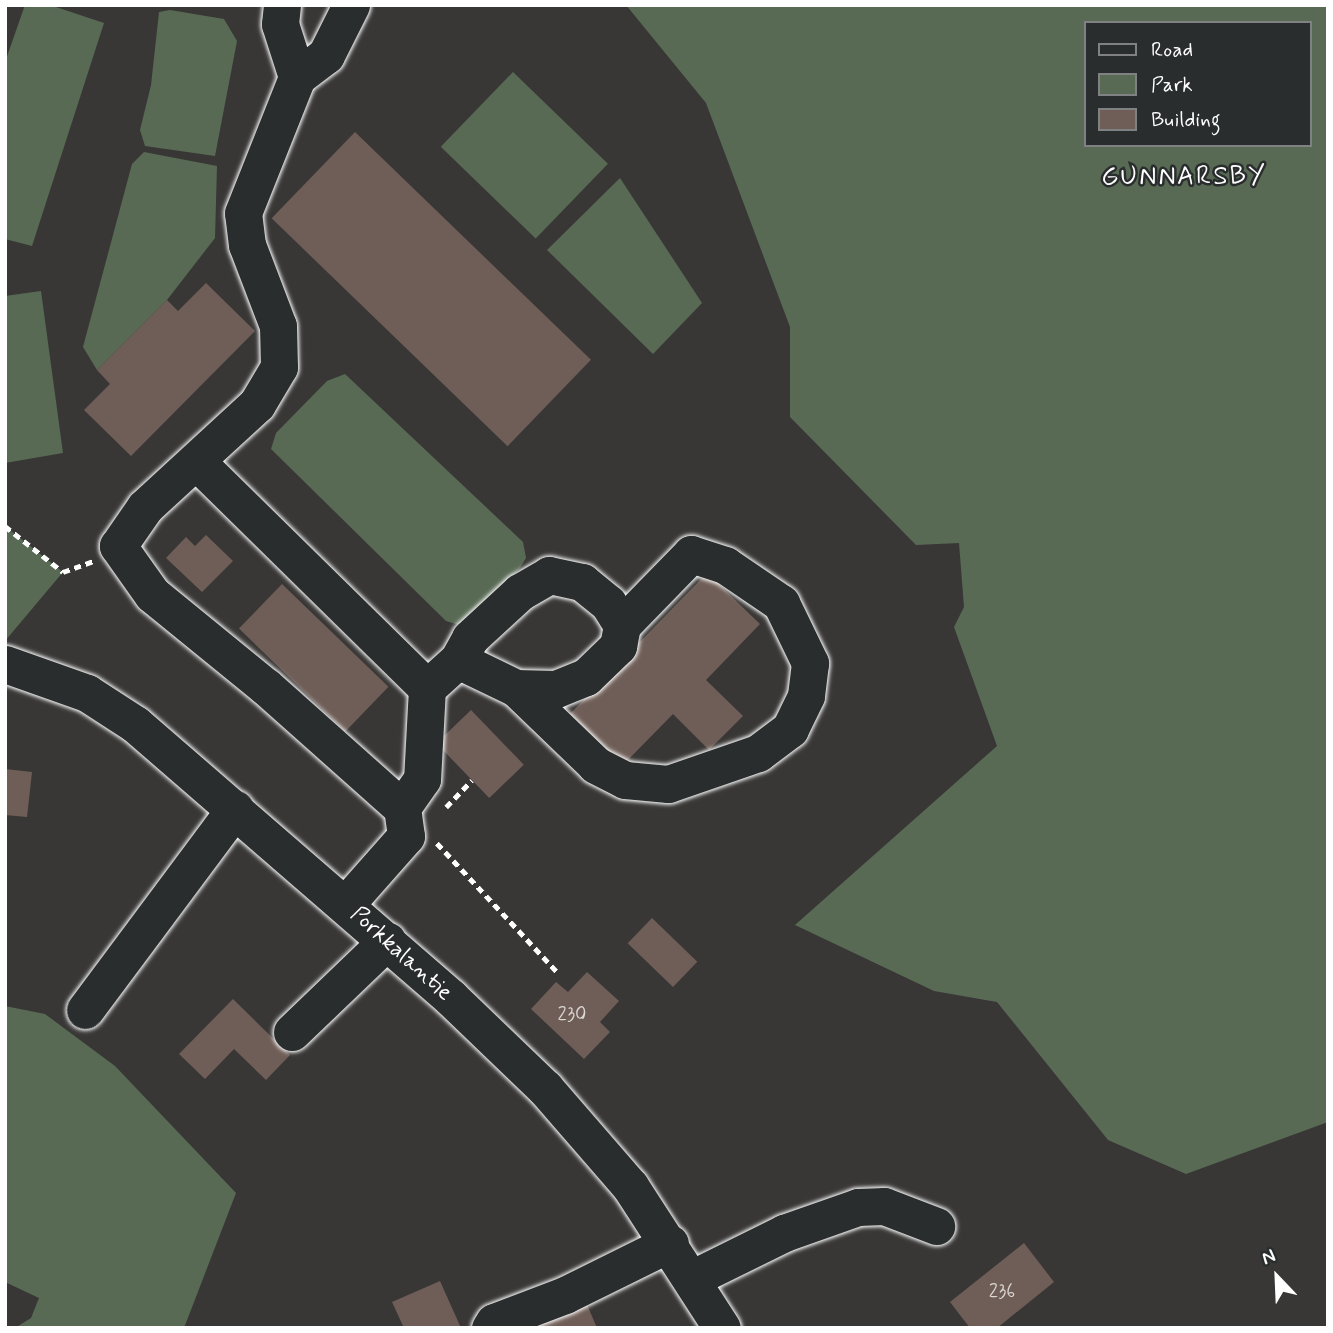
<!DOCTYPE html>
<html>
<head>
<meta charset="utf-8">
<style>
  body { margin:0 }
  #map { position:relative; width:1333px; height:1333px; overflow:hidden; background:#383736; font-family:Mynerve,sans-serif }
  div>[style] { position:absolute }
  .green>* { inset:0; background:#586a54; transform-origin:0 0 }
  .building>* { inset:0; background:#6f5e57; transform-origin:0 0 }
  .path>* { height:4.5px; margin-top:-2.25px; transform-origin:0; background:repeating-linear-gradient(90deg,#fff 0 7px,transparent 0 12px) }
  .roads { filter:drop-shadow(0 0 2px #fff) drop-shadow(0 0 2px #fff) }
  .minor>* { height:37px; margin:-18.5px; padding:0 18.5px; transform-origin:18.5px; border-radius:18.5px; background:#2a2d2e }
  span { translate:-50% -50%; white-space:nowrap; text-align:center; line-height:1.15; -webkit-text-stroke:5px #2a2d2e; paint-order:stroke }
  .number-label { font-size:19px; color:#dbd7d5 }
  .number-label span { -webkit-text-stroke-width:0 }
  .street-label { font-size:23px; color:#fff }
  .quarter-label { font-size:26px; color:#fff; letter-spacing:2px }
  .frame { position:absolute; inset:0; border:7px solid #fff; pointer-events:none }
  .legend { position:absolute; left:1084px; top:21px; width:228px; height:126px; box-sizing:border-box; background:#2a2d2e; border:2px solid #7f8182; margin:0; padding:9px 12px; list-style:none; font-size:21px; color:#fff }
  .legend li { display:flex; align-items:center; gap:14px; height:35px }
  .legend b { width:35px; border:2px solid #7f8182 }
  .north { position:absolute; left:1242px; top:1242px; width:70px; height:70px; -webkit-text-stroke:5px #2a2d2e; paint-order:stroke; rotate:337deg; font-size:19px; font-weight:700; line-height:28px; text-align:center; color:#fff }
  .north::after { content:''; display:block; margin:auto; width:24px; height:32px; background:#fff; clip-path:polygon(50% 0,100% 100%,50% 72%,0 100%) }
</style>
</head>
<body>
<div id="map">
  <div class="green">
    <div style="clip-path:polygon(25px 5px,50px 5px,104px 23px,32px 246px,5px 239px,5px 62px)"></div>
    <div style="clip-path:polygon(evenodd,626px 5px,1328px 5px,1328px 1122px,1186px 1174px,1108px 1140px,997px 1002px,934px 991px,795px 925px,997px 746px,954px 627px,964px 607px,959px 543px,916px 545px,790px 417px,790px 327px,706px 103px,626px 5px,1086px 23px,1310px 23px,1310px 145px,1086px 145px,1086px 23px)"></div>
    <div style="clip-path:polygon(170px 10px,224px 19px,237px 41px,215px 156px,145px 146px,140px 130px,151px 85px,159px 12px)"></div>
    <div style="left:513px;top:72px;width:132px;height:104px;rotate:44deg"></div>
    <div style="clip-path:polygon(144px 152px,217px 166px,215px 238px,167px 300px,97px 370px,83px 347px,132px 164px)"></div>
    <div style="clip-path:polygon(620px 178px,702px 303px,653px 354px,547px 250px)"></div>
    <div style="clip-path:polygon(41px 291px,63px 453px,5px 463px,5px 296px)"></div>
    <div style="clip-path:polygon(345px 374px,523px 542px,526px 558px,520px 568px,459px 625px,446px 621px,271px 449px,276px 433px,327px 381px)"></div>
    <div style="clip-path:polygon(5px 526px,63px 572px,5px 641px)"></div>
    <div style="clip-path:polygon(5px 1006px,45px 1014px,115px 1066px,236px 1193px,184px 1328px,15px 1328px,31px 1318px,39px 1298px,5px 1282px)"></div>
  </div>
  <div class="building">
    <div style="left:355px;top:132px;width:328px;height:120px;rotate:44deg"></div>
    <div style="clip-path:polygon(206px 283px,255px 331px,131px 456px,84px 410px,110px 384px,97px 370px,167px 300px,178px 311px)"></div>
    <div style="clip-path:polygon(206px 535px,233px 561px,202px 592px,166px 558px,186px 537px,195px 546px)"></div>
    <div style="clip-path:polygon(707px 573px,760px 624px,706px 680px,743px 716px,709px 750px,673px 714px,619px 769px,566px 718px)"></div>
    <div style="left:282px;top:584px;width:148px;height:62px;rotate:44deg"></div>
    <div style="left:471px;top:710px;width:76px;height:48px;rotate:46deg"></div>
    <div style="clip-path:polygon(5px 769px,32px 772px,27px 817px,5px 815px)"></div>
    <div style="left:652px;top:918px;width:63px;height:35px;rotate:44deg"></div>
    <div style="clip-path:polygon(587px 972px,619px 1001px,600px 1022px,610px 1032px,584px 1059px,531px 1009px,556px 982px,568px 992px)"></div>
    <div style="clip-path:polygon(233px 999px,290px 1055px,266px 1080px,234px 1049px,205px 1079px,179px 1054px)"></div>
    <div style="clip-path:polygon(1024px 1243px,1054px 1282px,997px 1328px,970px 1328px,950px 1302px)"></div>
    <div style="clip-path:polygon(440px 1281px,461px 1328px,404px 1328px,392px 1302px)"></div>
    <div style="clip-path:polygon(586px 1302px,597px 1328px,524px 1328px)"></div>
  </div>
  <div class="path">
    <div style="left:5px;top:526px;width:74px;rotate:38.4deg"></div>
    <div style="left:63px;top:572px;width:32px;rotate:-20deg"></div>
    <div style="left:446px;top:807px;width:37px;rotate:-46deg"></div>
    <div style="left:437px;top:843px;width:179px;rotate:47deg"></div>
  </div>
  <div class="roads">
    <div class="minor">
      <div style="left:282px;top:5px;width:19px;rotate:96deg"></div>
      <div style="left:280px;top:24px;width:56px;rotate:72.2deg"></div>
      <div style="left:196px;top:461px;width:324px;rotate:44.5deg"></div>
      <div style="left:427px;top:688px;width:91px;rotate:93.1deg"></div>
      <div style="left:422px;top:779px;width:35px;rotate:125deg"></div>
      <div style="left:458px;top:660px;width:25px;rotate:-61deg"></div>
      <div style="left:470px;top:638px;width:68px;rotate:-42.6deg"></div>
      <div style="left:520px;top:592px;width:34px;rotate:-30deg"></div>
      <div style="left:549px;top:575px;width:34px;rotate:12deg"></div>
      <div style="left:582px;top:582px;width:33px;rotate:39deg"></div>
      <div style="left:608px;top:603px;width:26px;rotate:58deg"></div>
      <div style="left:5px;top:664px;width:87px;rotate:19.5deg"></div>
      <div style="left:87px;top:693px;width:57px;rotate:32.9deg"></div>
      <div style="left:135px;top:724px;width:418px;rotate:40.9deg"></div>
      <div style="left:451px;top:998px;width:130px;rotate:43.8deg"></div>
      <div style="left:545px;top:1088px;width:130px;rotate:49.1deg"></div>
      <div style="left:630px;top:1186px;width:169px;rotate:57.1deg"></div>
      <div style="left:427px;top:688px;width:42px;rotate:-42.1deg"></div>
      <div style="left:458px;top:660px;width:64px;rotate:25.8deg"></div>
      <div style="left:516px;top:688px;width:40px;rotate:1.4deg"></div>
      <div style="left:556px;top:689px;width:32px;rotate:-22deg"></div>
      <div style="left:586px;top:677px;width:45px;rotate:-44.1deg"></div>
      <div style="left:618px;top:646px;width:21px;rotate:-79deg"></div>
      <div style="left:622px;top:625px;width:99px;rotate:-45.8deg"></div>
      <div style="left:691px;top:554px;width:36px;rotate:18deg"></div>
      <div style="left:725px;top:565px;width:68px;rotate:34.2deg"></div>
      <div style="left:781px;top:603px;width:67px;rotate:64.2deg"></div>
      <div style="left:810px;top:663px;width:33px;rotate:97deg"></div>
      <div style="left:806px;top:696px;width:37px;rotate:116deg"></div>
      <div style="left:790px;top:729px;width:40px;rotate:143deg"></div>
      <div style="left:758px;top:753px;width:95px;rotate:161deg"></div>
      <div style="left:668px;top:784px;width:43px;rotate:-174.7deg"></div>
      <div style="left:625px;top:780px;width:33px;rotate:-153deg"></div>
      <div style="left:596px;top:765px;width:111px;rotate:-136.1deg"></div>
      <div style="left:345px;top:905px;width:92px;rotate:-48.5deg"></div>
      <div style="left:406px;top:836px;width:28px;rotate:-98deg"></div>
      <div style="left:402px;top:808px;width:182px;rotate:-138.3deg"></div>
      <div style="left:266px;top:687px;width:147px;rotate:-140.8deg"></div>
      <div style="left:152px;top:594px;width:59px;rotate:-125.3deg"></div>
      <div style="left:118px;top:546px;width:47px;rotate:-55.3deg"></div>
      <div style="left:145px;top:507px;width:152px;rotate:-42.6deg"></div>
      <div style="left:257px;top:404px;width:43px;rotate:-59.3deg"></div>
      <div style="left:279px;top:367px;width:41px;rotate:-91.4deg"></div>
      <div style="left:278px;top:326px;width:87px;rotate:-110.9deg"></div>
      <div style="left:247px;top:245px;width:32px;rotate:-97deg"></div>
      <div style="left:243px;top:213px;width:146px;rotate:-68.3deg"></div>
      <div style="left:297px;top:77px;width:36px;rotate:-37deg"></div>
      <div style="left:326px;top:55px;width:56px;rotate:-63.4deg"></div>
      <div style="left:85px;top:1010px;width:251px;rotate:-53.3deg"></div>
      <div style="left:292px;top:1032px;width:132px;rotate:-43.8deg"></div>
      <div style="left:693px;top:1278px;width:102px;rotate:-26.3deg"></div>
      <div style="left:784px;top:1233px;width:78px;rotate:-19.4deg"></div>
      <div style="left:858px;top:1207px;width:26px;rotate:-2deg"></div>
      <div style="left:884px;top:1206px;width:56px;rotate:21deg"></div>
      <div style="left:490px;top:1328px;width:7px;rotate:-56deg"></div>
      <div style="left:494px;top:1322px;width:76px;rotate:-20.8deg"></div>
      <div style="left:565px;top:1295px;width:117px;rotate:-26.3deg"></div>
    </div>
  </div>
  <div class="number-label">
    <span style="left:572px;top:1015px">230</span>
    <span style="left:1002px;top:1292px">236</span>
  </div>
  <div class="street-label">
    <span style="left:401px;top:954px;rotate:42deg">Porkkalantie</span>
  </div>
  <div class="quarter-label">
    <span style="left:1184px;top:178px">GUNNARSBY</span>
  </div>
  <div class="frame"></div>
  <ul class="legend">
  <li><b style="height:9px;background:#2a2d2e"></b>Road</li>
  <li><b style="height:19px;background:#586a54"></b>Park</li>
  <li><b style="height:19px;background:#6f5e57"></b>Building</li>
  </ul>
  <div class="north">N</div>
</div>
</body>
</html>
